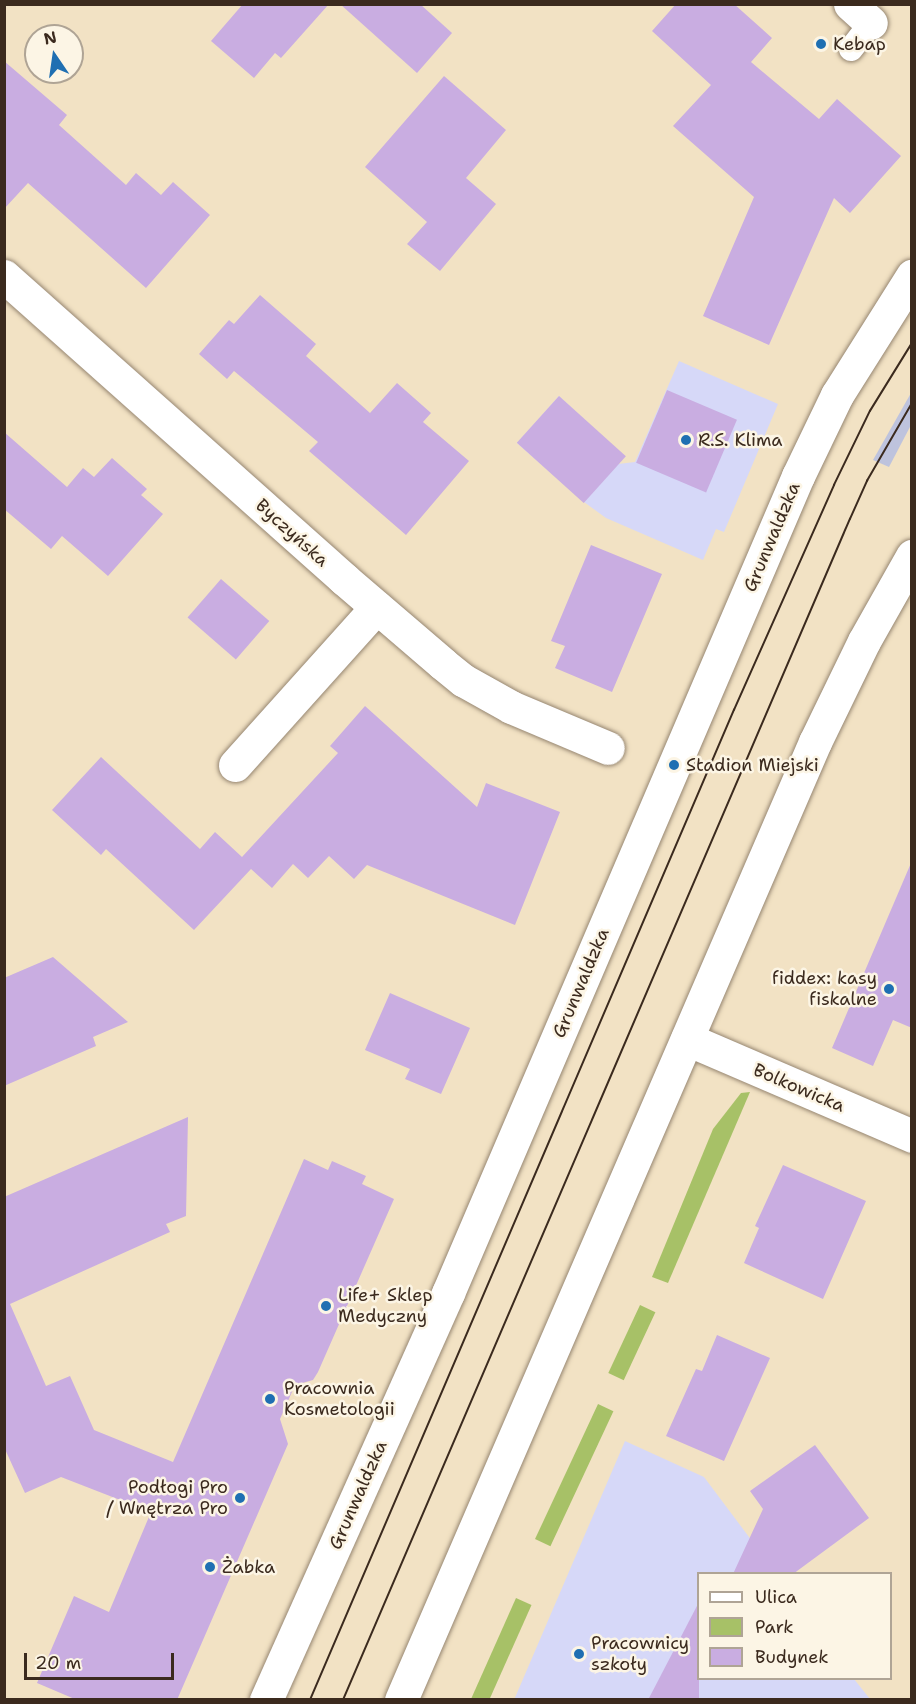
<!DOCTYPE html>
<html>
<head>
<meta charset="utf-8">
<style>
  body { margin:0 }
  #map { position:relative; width:916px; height:1704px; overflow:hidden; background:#f2e2c4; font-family:"Shantell Sans",sans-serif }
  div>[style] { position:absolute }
  .built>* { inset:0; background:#d6d8f8 }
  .industrial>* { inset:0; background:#bec3dd }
  .green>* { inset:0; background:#a7c167; transform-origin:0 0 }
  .building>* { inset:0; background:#c9ade1; transform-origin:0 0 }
  .roads { filter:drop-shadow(0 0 2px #968671) drop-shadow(0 0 2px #968671) }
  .lane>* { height:24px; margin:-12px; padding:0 12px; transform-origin:12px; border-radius:12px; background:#fff }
  .street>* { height:33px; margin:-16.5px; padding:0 16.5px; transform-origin:16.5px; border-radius:16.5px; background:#fff }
  .secondary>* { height:33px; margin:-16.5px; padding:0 16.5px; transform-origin:16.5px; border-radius:16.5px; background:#fff }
  .tram>* { height:1.5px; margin:-0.75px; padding:0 0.75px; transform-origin:0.75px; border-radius:0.75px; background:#3b2a1e }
  .dots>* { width:16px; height:16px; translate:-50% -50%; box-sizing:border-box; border:3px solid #fcf5e5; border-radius:50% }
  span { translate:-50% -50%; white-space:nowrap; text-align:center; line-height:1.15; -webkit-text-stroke:5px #fcf5e5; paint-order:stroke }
  .poi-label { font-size:18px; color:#3b2a1e }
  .left { translate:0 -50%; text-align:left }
  .right { translate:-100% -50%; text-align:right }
  .street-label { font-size:18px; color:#3b2a1e }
  .frame { position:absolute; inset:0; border:6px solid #3b2a1e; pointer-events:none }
  .legend { position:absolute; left:697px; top:1572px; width:195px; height:108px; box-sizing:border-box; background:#fcf5e5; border:2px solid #afa495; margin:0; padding:8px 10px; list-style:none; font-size:18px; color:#3b2a1e }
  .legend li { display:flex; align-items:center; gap:12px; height:30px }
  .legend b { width:30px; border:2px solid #afa495 }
  .north { position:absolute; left:24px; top:24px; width:60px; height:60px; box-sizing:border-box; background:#fcf5e5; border:2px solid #afa495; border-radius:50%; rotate:347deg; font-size:16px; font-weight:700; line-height:24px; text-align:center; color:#3b2a1e }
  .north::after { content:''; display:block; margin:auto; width:21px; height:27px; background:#1f6fb2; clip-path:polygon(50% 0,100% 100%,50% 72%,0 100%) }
  .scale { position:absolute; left:24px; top:1653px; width:150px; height:27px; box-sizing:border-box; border:3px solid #3b2a1e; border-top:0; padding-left:8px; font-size:18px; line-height:21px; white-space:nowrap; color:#3b2a1e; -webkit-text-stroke:4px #fcf5e5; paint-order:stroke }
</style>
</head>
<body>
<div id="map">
  <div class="built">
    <div style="clip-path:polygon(679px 361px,778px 404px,724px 532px,716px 529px,703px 560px,606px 518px,584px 502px,517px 443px,559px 396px,585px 420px,618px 464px,635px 462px)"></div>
    <div style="clip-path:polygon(625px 1441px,704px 1477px,776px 1573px,698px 1574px,698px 1678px,854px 1679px,870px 1699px,514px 1700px)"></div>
  </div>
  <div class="industrial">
    <div style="clip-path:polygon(911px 393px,911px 425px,889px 467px,873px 460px)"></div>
  </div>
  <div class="green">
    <div style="clip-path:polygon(750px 1092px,668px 1283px,652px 1277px,713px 1129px,741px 1093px)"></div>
    <div style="left:640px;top:1305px;width:17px;height:75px;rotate:25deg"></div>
    <div style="left:598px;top:1404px;width:17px;height:149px;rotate:25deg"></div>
    <div style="left:516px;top:1598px;width:17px;height:110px;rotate:24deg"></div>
  </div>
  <div class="building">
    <div style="clip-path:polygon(243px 4px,329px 4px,281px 58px,275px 53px,254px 78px,211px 41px)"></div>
    <div style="clip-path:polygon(340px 4px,420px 4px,452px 33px,417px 73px)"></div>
    <div style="clip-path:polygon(676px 4px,734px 4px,772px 38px,751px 62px,819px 119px,837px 99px,901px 156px,850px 213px,834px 198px,769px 345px,703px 316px,754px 197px,673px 126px,711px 85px,652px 31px)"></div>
    <div style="clip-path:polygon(4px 61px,67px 115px,59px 125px,126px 185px,136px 173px,161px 195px,173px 182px,210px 215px,146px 288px,28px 183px,4px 209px)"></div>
    <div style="clip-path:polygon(444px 76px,506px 130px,466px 178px,496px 204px,440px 271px,407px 244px,427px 222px,365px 167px)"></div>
    <div style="clip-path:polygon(260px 295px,316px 344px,306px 356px,370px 413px,397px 383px,431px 413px,423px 422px,469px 461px,406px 535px,309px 451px,318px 442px,234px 371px,227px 379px,199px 354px,229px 320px,234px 324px)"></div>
    <div style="left:667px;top:390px;width:76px;height:79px;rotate:23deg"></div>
    <div style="left:559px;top:396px;width:90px;height:63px;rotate:42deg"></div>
    <div style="clip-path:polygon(4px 432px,67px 487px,83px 468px,94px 477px,112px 458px,147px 489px,141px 495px,163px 514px,108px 576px,62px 536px,51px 549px,4px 509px)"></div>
    <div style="clip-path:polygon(591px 545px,662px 574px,612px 692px,555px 668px,565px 646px,551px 641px)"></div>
    <div style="left:221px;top:579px;width:64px;height:51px;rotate:41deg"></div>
    <div style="clip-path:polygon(365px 706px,477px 807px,486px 783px,560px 812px,515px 925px,367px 865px,354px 879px,329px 856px,308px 878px,293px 864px,272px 888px,251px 869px,194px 930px,106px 849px,101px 855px,52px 810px,101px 757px,200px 849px,215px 832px,242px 857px,338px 753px,330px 746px)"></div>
    <div style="clip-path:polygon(911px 863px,912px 1028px,893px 1020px,873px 1066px,832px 1048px)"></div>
    <div style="clip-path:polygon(53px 957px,128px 1022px,93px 1037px,96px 1046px,4px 1086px,4px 978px)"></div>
    <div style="clip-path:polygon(390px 993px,470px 1028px,441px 1094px,405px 1079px,410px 1069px,365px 1050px)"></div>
    <div style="clip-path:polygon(188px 1117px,186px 1216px,166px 1224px,170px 1232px,10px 1304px,46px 1386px,70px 1376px,94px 1430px,173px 1462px,304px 1159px,328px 1170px,332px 1161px,366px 1176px,362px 1184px,394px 1199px,318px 1372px,313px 1380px,295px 1385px,280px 1419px,288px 1444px,177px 1700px,77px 1700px,37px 1683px,74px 1596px,109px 1612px,151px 1512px,61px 1477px,25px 1493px,4px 1447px,4px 1197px)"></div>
    <div style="clip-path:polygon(783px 1165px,866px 1201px,823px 1299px,744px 1263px,759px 1228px,755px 1226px)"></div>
    <div style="clip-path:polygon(717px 1335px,770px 1358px,724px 1461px,666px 1436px,696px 1369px,702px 1371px)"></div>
    <div style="clip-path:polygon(815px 1445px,869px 1518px,793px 1574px,733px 1574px,763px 1509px,750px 1491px)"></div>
    <div style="clip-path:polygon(699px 1602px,699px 1700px,648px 1700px)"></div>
  </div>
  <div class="roads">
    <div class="lane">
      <div style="left:851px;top:49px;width:33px;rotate:-52deg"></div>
    </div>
    <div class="street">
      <div style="left:850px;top:4px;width:28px;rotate:42deg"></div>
      <div style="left:4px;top:276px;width:455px;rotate:41.7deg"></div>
      <div style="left:344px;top:579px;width:130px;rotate:40.6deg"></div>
      <div style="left:443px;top:664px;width:26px;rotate:39deg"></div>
      <div style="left:463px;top:680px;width:55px;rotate:29.4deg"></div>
      <div style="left:511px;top:707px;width:105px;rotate:22.9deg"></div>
      <div style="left:235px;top:765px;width:212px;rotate:-48.1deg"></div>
      <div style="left:687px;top:1039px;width:245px;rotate:23.3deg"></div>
    </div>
    <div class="secondary">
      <div style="left:266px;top:1700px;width:446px;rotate:-65.9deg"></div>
      <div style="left:448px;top:1293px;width:889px;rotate:-66.81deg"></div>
      <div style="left:798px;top:476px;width:90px;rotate:-64.3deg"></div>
      <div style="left:837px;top:395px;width:141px;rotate:-57.8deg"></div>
      <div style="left:401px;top:1700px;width:1044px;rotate:-66.63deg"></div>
      <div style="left:815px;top:742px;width:112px;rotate:-64.1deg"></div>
      <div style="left:864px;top:641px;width:98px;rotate:-60.5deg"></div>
    </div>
  </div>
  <div class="tram">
    <div style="left:310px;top:1700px;width:1077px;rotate:-66.82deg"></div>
    <div style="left:734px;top:710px;width:246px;rotate:-66deg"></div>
    <div style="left:834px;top:485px;width:82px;rotate:-64.1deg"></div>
    <div style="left:870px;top:411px;width:80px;rotate:-58.3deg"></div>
    <div style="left:343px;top:1700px;width:1285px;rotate:-66.77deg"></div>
    <div style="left:850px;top:519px;width:42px;rotate:-65.9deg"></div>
    <div style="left:867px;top:481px;width:90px;rotate:-60deg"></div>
  </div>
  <div class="dots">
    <div style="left:821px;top:44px;background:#1f6fb2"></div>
    <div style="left:686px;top:440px;background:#1f6fb2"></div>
    <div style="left:674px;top:765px;background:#1f6fb2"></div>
    <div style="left:889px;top:989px;background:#1f6fb2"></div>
    <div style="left:326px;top:1306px;background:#1f6fb2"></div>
    <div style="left:270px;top:1399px;background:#1f6fb2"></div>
    <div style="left:240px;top:1498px;background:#1f6fb2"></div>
    <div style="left:210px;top:1567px;background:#1f6fb2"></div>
    <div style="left:579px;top:1654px;background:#1f6fb2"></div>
  </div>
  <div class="poi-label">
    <span class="left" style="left:833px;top:44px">Kebap</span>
    <span class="left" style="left:698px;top:440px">R.S. Klima</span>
    <span class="left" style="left:686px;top:765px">Stadion Miejski</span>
    <span class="right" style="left:877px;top:989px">fiddex: kasy<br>fiskalne</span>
    <span class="left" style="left:338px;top:1306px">Life+ Sklep<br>Medyczny</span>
    <span class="left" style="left:284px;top:1399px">Pracownia<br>Kosmetologii</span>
    <span class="right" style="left:228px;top:1498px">Podłogi Pro<br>/ Wnętrza Pro</span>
    <span class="left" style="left:222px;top:1567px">Żabka</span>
    <span class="left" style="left:591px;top:1654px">Pracownicy<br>szkoły</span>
  </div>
  <div class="street-label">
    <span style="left:292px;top:533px;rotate:42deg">Byczyńska</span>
    <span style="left:772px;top:537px;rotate:-67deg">Grunwaldzka</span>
    <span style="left:581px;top:983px;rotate:-67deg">Grunwaldzka</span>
    <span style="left:799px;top:1088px;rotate:23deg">Bolkowicka</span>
    <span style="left:358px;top:1495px;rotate:-66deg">Grunwaldzka</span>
  </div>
  <div class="frame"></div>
  <ul class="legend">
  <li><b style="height:8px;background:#fff"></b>Ulica</li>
  <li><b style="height:16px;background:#a7c167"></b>Park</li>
  <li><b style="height:16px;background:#c9ade1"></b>Budynek</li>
  </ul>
  <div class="north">N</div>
  <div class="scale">20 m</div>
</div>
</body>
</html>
